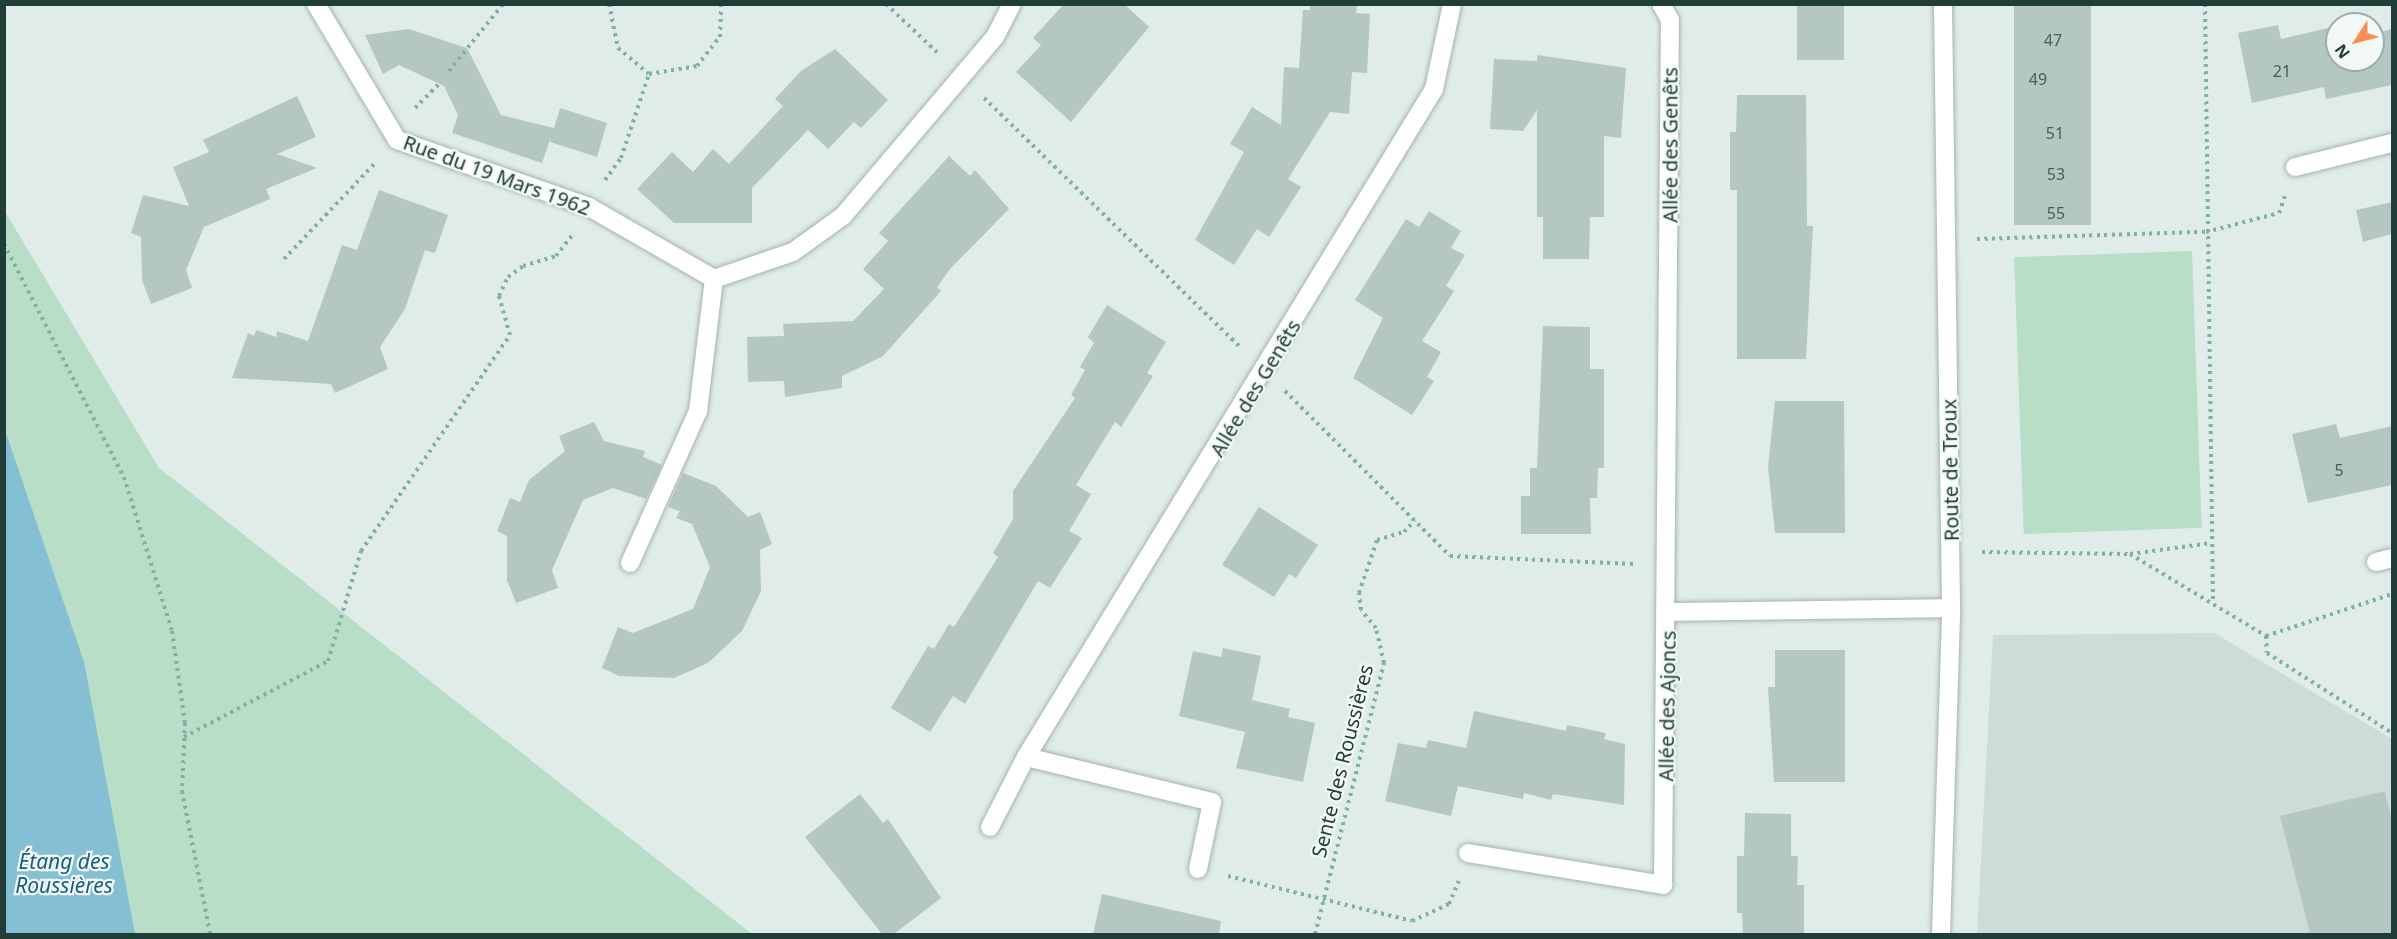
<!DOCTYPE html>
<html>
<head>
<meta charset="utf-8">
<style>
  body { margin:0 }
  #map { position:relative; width:2397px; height:939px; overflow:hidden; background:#e0ece8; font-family:"Noto Sans",sans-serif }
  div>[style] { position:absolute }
  .built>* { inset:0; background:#cedcd7 }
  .green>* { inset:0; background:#b8dec7; transform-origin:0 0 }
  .water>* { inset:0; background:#85bfd4 }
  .building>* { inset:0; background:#b5c7c1; transform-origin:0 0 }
  .path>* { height:4px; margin-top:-2px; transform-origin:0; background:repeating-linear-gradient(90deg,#7fb1a7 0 3px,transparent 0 7.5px) }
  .roads { filter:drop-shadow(0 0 2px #a3b4b0) drop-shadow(0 0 2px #a3b4b0) }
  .street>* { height:18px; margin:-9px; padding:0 9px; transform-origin:9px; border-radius:9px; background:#fff }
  span { translate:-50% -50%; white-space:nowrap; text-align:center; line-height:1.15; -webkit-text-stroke:4.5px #f1f8f5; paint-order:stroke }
  .number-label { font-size:16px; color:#45605b }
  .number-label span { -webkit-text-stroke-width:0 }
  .street-label { font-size:20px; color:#203d39 }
  .water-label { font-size:21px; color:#17607c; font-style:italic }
  .frame { position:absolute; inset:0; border:6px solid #203d39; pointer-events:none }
  .north { position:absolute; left:2325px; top:12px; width:60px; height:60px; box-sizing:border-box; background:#f1f8f5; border:2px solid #9dadaa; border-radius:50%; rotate:234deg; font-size:16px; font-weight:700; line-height:24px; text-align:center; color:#203d39 }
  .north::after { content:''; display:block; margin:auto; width:21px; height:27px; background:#f88e52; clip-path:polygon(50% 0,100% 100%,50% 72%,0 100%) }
</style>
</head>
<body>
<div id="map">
  <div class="built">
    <div style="clip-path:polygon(2214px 633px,2392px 739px,2392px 934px,1977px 934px,1993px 635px)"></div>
  </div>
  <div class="green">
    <div style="clip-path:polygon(4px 210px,159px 468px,752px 934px,5px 934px)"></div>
    <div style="left:2192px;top:251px;width:277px;height:178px;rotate:88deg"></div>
  </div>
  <div class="water">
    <div style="clip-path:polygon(5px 430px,84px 662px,135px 934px,5px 934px)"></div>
  </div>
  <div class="building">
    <div style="clip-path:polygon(1064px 4px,1124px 4px,1149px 27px,1071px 122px,1016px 72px,1041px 45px,1033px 38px)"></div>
    <div style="clip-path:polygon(1310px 4px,1357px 4px,1356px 13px,1370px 14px,1367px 73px,1352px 72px,1349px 114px,1330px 112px,1288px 179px,1301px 187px,1269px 237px,1257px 229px,1234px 265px,1195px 240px,1244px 152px,1230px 144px,1252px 107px,1281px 125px,1284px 67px,1299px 68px,1303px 10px,1310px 10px)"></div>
    <div style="left:1797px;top:4px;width:47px;height:56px"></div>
    <div style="left:2014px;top:4px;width:77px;height:221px"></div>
    <div style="clip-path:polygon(2278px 25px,2281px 39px,2337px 26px,2337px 60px,2373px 60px,2373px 34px,2392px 29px,2392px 85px,2326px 99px,2324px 87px,2252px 103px,2238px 33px)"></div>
    <div style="clip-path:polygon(409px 29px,467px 48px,501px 115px,554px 128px,560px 108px,607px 123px,597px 157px,550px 142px,551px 137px,542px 163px,452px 133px,458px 115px,444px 86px,399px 65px,383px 74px,365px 35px)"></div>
    <div style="clip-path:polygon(835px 49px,888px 100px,861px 128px,854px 122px,828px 149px,808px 130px,752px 188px,752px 223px,674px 223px,637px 189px,672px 152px,693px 172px,713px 149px,729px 164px,783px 106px,775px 99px,801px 71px)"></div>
    <div style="clip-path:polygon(1537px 55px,1626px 68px,1621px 138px,1604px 136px,1604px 217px,1590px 217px,1589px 259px,1543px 259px,1543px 217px,1537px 217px,1537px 110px,1523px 131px,1490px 129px,1494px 59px,1537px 61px)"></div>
    <div style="clip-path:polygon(1737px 95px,1806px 95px,1807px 226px,1813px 226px,1806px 359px,1737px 359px,1737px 190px,1730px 190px,1730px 132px,1736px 132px)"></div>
    <div style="clip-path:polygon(297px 96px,316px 137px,277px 154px,317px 168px,266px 189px,270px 199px,204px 227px,186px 270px,192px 288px,151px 304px,142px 280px,141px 237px,131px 233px,143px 195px,189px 206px,173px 167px,209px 152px,203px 140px)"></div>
    <div style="clip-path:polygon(949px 156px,970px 176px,975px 170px,1009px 209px,950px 269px,937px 287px,941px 291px,883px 356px,842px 376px,842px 388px,785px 397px,784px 381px,748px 382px,747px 337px,784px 336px,783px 324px,853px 321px,884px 289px,863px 269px,888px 241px,879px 233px)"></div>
    <div style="clip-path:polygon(379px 190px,448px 215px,435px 253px,425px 250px,405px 309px,380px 347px,388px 369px,335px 393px,331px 384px,232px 378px,248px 333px,254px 336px,256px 330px,276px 337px,277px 331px,308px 341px,342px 245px,357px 250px)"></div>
    <div style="clip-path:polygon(2392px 202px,2392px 234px,2363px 242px,2356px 210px)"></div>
    <div style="clip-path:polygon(1429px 211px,1461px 231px,1451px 248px,1465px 255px,1446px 286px,1454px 291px,1422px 341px,1441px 352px,1427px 377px,1434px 381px,1412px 415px,1353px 378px,1383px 318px,1355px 300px,1406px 219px,1419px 227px)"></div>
    <div style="clip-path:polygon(1107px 305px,1166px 342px,1147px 373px,1153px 376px,1121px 427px,1115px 422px,1076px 485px,1091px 494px,1069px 531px,1082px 538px,1050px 588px,1038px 581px,965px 704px,953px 696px,930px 732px,891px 708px,928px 646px,934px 649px,949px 624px,954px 627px,998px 557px,993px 553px,1013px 519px,1013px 491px,1075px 398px,1071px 395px,1085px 370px,1080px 367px,1094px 343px,1088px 337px)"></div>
    <div style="clip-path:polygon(1543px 326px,1590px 327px,1590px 369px,1604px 369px,1604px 468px,1598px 468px,1597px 498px,1590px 498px,1591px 534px,1521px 534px,1521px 496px,1530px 496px,1530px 468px,1537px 468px)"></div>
    <div style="clip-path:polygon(1775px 401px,1844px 401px,1845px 533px,1775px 533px,1768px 467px)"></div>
    <div style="clip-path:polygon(594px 422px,604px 441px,645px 451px,643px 457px,662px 465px,646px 499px,613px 488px,583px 500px,552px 570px,558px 588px,516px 603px,507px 580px,507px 536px,497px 531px,510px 498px,520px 502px,529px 480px,565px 451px,559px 436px)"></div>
    <div style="clip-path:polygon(2336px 424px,2340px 438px,2392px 426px,2392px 485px,2308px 503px,2292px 434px)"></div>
    <div style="clip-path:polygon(683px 473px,716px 486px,748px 517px,760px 512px,772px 544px,760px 550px,761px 591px,742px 631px,708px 663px,674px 678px,619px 676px,602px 668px,618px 627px,633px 633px,693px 609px,710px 567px,692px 524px,676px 518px,680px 511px,668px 507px)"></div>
    <div style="clip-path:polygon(1259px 507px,1318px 545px,1296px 578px,1289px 574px,1274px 597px,1222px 565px)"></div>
    <div style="clip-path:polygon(1223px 648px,1261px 656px,1252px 700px,1290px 709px,1288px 717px,1315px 723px,1303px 782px,1236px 768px,1245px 732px,1179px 716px,1193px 651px,1221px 657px)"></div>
    <div style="clip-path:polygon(1775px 650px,1845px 650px,1845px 782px,1774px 782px,1768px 687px,1775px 687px)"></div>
    <div style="clip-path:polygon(1474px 711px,1566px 731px,1567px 725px,1606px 733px,1604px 739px,1625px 744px,1624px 805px,1553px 794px,1551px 800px,1524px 793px,1523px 799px,1458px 786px,1451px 816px,1385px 801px,1398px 743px,1426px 748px,1428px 740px,1466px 748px)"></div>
    <div style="clip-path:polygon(2385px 791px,2392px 822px,2392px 934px,2310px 934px,2280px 816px)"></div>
    <div style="clip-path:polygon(860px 794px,883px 823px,888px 819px,941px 898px,894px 934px,882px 934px,805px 837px)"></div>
    <div style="clip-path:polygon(1745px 813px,1791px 814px,1791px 856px,1798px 856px,1797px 885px,1804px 885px,1804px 934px,1743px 934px,1742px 913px,1737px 913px,1737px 856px,1744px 856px)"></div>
    <div style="clip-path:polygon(1102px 894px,1221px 921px,1219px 934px,1093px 934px)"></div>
  </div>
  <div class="path">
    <div style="left:609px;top:4px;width:45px;rotate:78.4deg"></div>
    <div style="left:618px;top:48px;width:40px;rotate:40deg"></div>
    <div style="left:886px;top:4px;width:74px;rotate:43.4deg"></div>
    <div style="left:2205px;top:4px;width:599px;rotate:89.23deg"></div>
    <div style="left:449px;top:71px;width:86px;rotate:-51.1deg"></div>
    <div style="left:984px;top:98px;width:359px;rotate:44.2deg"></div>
    <div style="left:415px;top:108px;width:35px;rotate:-45deg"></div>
    <div style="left:605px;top:180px;width:27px;rotate:-54deg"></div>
    <div style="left:621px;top:158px;width:89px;rotate:-71.6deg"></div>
    <div style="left:649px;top:74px;width:49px;rotate:-9.5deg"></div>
    <div style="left:697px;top:66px;width:37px;rotate:-52deg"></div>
    <div style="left:720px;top:37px;width:33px;rotate:-88deg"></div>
    <div style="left:1977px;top:239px;width:229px;rotate:-1.8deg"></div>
    <div style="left:2206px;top:232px;width:75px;rotate:-14.6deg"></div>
    <div style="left:2279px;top:213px;width:18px;rotate:-71deg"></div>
    <div style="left:4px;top:244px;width:262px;rotate:62.8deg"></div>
    <div style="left:124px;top:477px;width:161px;rotate:72.7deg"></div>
    <div style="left:172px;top:631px;width:93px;rotate:82deg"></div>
    <div style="left:185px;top:723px;width:68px;rotate:92.5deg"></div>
    <div style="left:182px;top:791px;width:146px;rotate:78.9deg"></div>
    <div style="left:284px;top:259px;width:134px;rotate:-46.5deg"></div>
    <div style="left:1285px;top:391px;width:233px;rotate:45deg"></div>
    <div style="left:1450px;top:556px;width:185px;rotate:2.5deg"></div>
    <div style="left:1982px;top:552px;width:148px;rotate:0.8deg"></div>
    <div style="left:2130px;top:554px;width:159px;rotate:31.1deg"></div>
    <div style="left:2266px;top:636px;width:17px;rotate:87deg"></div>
    <div style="left:2267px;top:653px;width:148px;rotate:32.6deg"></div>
    <div style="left:2130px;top:554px;width:82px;rotate:-7.7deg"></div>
    <div style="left:2266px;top:636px;width:133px;rotate:-18.4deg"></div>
    <div style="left:184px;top:737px;width:163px;rotate:-27.8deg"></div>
    <div style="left:328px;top:661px;width:115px;rotate:-73.3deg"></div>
    <div style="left:361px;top:551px;width:262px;rotate:-55.4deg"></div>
    <div style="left:510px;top:335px;width:41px;rotate:-105.8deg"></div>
    <div style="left:499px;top:296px;width:21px;rotate:-65deg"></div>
    <div style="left:508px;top:277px;width:19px;rotate:-36deg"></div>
    <div style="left:523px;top:266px;width:34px;rotate:-17deg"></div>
    <div style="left:556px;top:256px;width:29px;rotate:-52deg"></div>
    <div style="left:1228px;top:876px;width:189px;rotate:13.7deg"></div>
    <div style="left:1412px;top:921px;width:41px;rotate:-24.7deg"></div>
    <div style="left:1449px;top:904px;width:25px;rotate:-67deg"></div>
    <div style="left:1315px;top:934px;width:280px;rotate:-75.7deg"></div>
    <div style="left:1384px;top:663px;width:36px;rotate:-103deg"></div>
    <div style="left:1376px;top:628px;width:23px;rotate:-130deg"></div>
    <div style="left:1361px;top:610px;width:17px;rotate:-97deg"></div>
    <div style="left:1359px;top:593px;width:56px;rotate:-71.2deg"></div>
    <div style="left:1377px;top:540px;width:28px;rotate:-17deg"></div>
    <div style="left:1404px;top:532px;width:16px;rotate:-47deg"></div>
  </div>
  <div class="roads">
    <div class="street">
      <div style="left:316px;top:4px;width:158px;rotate:59.2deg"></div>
      <div style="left:397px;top:140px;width:203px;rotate:19.2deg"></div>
      <div style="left:589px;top:207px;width:144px;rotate:29.9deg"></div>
      <div style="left:714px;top:279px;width:83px;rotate:-18.9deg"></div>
      <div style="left:793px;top:252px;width:62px;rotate:-35.8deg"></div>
      <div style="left:843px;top:216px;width:235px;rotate:-49.7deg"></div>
      <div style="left:995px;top:37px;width:37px;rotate:-63deg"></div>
      <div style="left:2295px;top:167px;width:100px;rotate:-13.9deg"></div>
      <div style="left:2376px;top:562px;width:16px;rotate:-14deg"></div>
      <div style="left:630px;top:563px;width:167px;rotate:-65.9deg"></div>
      <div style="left:698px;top:411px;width:133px;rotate:-83.1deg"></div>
      <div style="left:1669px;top:612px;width:282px;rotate:-0.8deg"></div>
      <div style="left:990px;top:827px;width:79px;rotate:-62.8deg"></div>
      <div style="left:1468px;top:853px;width:198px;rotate:9.3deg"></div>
      <div style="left:1663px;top:885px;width:865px;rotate:-89.54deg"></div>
      <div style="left:1670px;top:20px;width:18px;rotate:-119deg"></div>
      <div style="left:1198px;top:869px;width:68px;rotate:-78.2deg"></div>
      <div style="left:1212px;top:802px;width:191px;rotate:-166.4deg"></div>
      <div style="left:1026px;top:757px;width:783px;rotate:-58.58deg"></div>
      <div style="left:1434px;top:89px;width:87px;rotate:-78deg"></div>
      <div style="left:1941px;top:934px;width:326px;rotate:-88.2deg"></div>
      <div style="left:1951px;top:608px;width:604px;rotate:-90.76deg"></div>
    </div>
  </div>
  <div class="number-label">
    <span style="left:2053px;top:40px">47</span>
    <span style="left:2282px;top:71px">21</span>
    <span style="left:2038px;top:79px">49</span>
    <span style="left:2055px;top:133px">51</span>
    <span style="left:2056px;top:174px">53</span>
    <span style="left:2056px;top:213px">55</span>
    <span style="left:2339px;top:470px">5</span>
  </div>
  <div class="street-label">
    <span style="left:1670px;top:145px;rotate:-90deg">Allée des Genêts</span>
    <span style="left:497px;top:175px;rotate:20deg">Rue du 19 Mars 1962</span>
    <span style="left:1255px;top:388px;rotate:-59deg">Allée des Genêts</span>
    <span style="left:1950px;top:470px;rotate:-91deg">Route de Troux</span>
    <span style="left:1667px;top:706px;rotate:-89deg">Allée des Ajoncs</span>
    <span style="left:1342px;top:761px;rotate:-76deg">Sente des Roussières</span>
  </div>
  <div class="water-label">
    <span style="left:64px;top:873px">Étang des<br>Roussières</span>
  </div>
  <div class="frame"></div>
  <div class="north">N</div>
</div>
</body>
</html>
